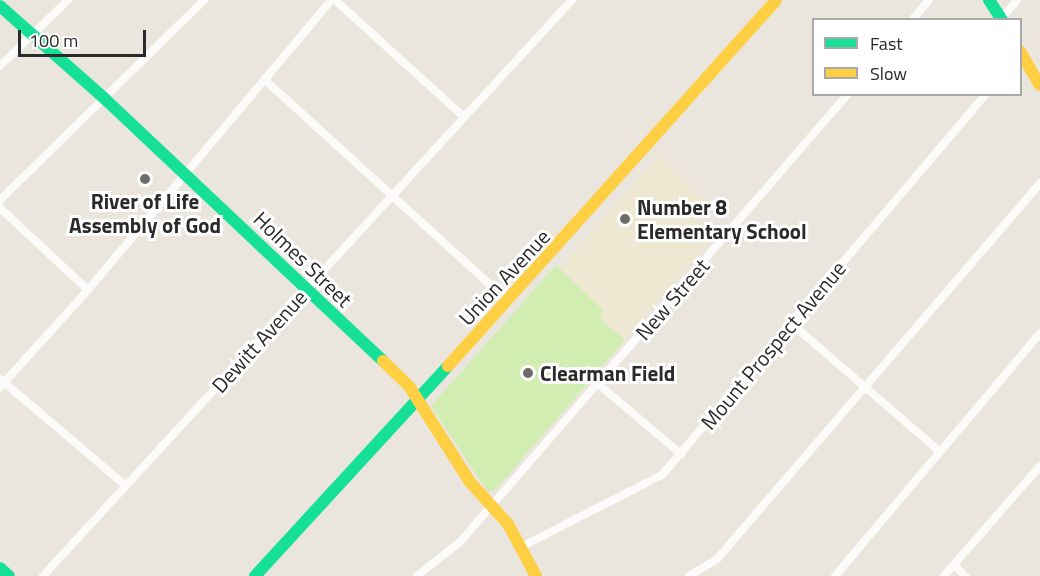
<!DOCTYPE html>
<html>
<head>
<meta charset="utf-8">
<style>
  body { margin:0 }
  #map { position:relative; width:1040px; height:576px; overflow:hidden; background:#eae6de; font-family:"Titillium Web",sans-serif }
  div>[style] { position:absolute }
  .education>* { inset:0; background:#eee7d2 }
  .pitch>* { inset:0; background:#d1edb1 }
  .street>* { height:8px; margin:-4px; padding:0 4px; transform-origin:4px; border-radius:4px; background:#fcfbfa }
  .fast>* { height:12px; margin:-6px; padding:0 6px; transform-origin:6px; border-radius:6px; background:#16e098 }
  .slow>* { height:12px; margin:-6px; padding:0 6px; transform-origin:6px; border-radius:6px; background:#ffcf43 }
  .dots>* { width:16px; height:16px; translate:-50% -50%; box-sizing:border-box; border:3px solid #fff; border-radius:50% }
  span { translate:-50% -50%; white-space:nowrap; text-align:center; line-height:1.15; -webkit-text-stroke:6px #fff; paint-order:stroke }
  .poi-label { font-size:21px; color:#2a2a2a; font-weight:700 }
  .left { translate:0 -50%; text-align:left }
  .street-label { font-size:21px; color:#2a2a2a }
  .legend { position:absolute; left:812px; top:18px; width:210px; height:78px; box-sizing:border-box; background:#fff; border:2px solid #aaa; margin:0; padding:8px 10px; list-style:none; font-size:18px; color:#2a2a2a }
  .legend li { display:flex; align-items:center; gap:12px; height:30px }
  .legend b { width:30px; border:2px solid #aaa }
  .scale { position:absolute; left:18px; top:30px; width:128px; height:27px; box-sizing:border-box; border:3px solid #2a2a2a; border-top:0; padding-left:8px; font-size:18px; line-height:21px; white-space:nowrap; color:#2a2a2a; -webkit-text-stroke:4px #fff; paint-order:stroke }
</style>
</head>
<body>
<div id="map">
  <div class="education">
    <div style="clip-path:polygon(658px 155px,712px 206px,697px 225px,713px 238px,625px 339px,600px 318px,560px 268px)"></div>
  </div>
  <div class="pitch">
    <div style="clip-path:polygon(556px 265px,603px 310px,600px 319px,625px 340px,496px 489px,488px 492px,431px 406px)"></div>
  </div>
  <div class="street">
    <div style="left:335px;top:0;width:174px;rotate:42.2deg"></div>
    <div style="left:1002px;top:18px;width:23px;rotate:-50deg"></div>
    <div style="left:912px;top:20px;width:26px;rotate:-50deg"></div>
    <div style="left:0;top:66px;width:95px;rotate:-44.1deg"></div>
    <div style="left:264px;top:79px;width:330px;rotate:42.3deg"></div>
    <div style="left:0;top:200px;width:286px;rotate:-44.4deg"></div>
    <div style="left:0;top:208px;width:120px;rotate:43deg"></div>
    <div style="left:792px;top:324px;width:194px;rotate:40.8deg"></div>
    <div style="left:0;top:379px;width:165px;rotate:40.3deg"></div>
    <div style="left:598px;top:384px;width:109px;rotate:40.1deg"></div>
    <div style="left:0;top:387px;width:131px;rotate:-47.8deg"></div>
    <div style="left:88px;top:290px;width:378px;rotate:-50deg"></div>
    <div style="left:521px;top:547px;width:158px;rotate:-27.1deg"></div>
    <div style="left:662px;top:475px;width:500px;rotate:-49.62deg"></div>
    <div style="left:954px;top:565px;width:16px;rotate:45deg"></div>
    <div style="left:43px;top:576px;width:782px;rotate:-47.44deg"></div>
    <div style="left:417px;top:576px;width:55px;rotate:-38.3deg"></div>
    <div style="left:460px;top:542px;width:593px;rotate:-49.11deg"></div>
    <div style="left:689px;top:576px;width:33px;rotate:-31deg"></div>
    <div style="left:717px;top:559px;width:496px;rotate:-49.3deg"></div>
    <div style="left:835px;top:576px;width:318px;rotate:-49.8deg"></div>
    <div style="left:944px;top:576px;width:146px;rotate:-48.9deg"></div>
  </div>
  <div class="fast">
    <div style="left:989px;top:0;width:24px;rotate:57deg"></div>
    <div style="left:0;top:6px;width:140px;rotate:41.5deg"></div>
    <div style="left:105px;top:99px;width:382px;rotate:43.3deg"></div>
    <div style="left:0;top:568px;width:12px;rotate:42deg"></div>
    <div style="left:255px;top:576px;width:285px;rotate:-47.4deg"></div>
  </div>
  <div class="slow">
    <div style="left:1020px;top:51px;width:39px;rotate:60deg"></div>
    <div style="left:383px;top:361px;width:36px;rotate:44deg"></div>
    <div style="left:409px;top:386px;width:114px;rotate:57.6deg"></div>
    <div style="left:470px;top:482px;width:57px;rotate:47.9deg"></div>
    <div style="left:508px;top:524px;width:59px;rotate:61.7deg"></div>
    <div style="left:448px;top:366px;width:491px;rotate:-48.1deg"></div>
  </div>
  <div class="dots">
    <div style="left:145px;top:179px;background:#6d6c69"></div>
    <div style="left:625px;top:219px;background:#6d6c69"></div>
    <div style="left:528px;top:373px;background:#6d6c69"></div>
  </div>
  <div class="poi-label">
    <span style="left:145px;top:213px">River of Life<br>Assembly of God</span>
    <span class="left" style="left:637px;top:219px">Number 8<br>Elementary School</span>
    <span class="left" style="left:540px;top:373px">Clearman Field</span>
  </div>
  <div class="street-label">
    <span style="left:303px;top:259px;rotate:44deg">Holmes Street</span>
    <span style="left:504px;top:277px;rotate:-47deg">Union Avenue</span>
    <span style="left:672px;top:299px;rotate:-49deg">New Street</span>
    <span style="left:259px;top:341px;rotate:-48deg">Dewitt Avenue</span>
    <span style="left:773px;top:345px;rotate:-50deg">Mount Prospect Avenue</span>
  </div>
  <ul class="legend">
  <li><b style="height:8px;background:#16e098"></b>Fast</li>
  <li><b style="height:8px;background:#ffcf43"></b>Slow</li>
  </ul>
  <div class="scale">100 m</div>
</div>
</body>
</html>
